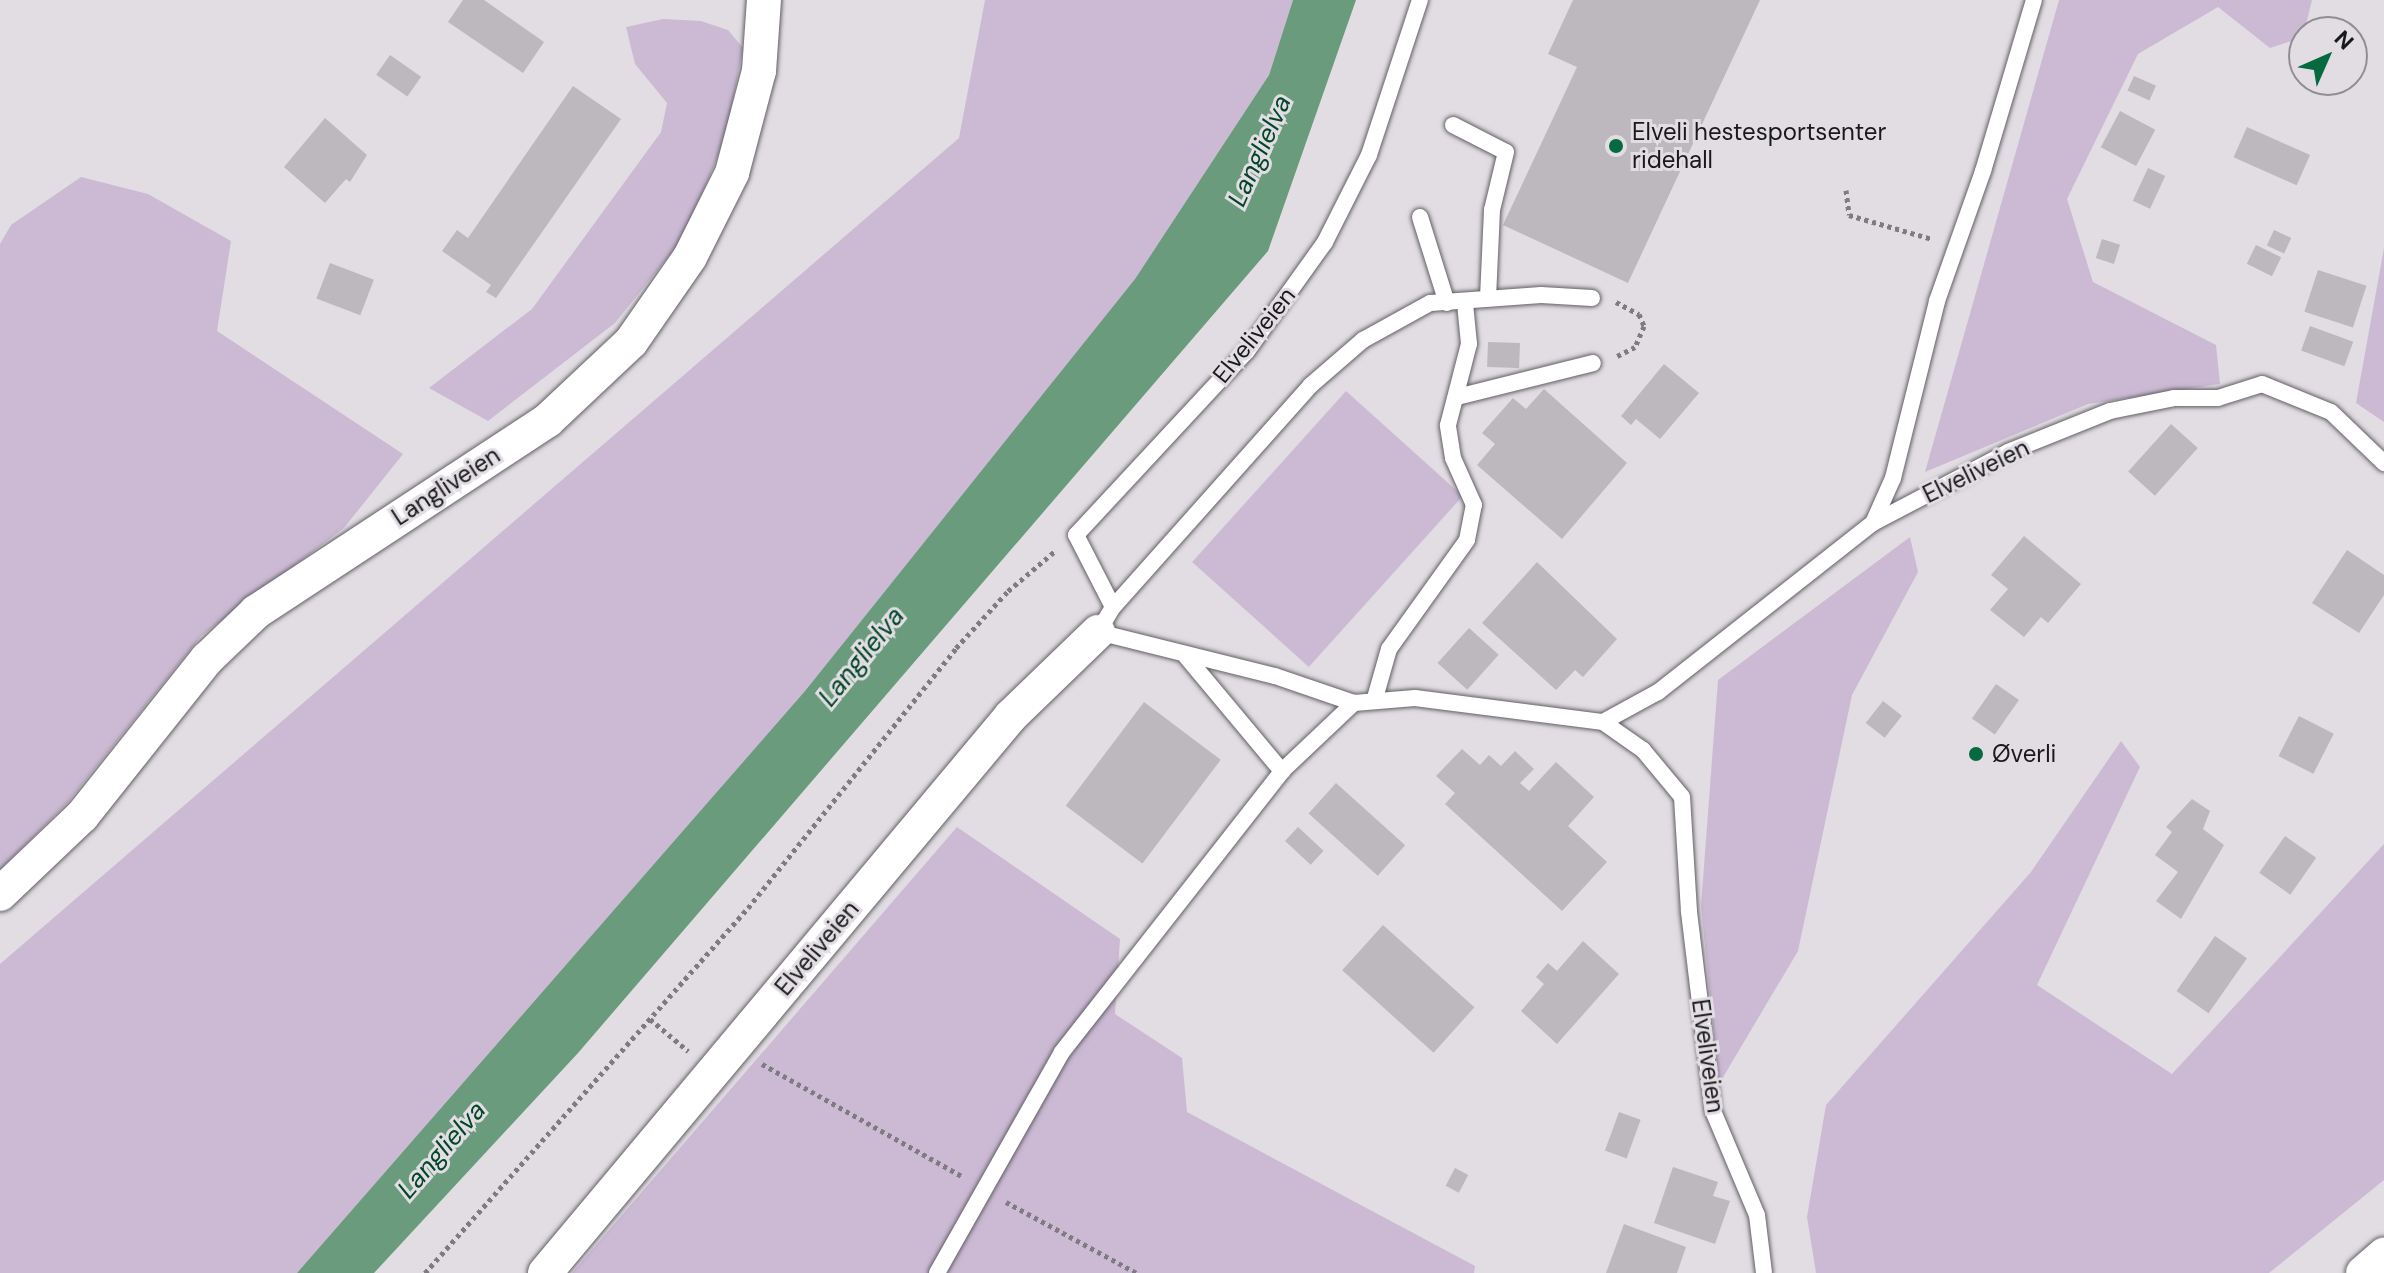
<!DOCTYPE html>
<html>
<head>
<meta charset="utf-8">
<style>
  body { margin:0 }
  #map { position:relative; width:2384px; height:1273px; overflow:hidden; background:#e1dde3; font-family:"DM Sans",sans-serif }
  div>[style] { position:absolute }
  .green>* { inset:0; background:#ccbad5; transform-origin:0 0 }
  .water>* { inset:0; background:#699b7c }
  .building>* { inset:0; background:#bcb8be; transform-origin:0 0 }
  .path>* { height:5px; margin-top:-2.5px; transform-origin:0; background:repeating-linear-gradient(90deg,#7e7c80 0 4px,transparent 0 8px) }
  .roads { filter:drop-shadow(0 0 2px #635f65) drop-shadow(0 0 2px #635f65) }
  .lane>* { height:16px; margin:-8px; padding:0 8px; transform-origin:8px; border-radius:8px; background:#fff }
  .street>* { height:34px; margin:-17px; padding:0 17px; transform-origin:17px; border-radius:17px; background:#fff }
  .dots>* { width:22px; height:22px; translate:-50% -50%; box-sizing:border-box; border:4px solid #e1dde3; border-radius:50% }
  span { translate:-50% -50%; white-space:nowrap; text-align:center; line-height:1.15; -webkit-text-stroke:6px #e1dde3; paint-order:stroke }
  .poi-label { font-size:24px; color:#19181a }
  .left { translate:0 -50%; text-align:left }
  .street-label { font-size:24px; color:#19181a }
  .water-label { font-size:26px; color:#024628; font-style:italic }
  .north { position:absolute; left:2288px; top:16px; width:80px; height:80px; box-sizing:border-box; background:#e1dde3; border:2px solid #918e93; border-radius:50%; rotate:45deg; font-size:22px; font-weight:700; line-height:32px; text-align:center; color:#19181a }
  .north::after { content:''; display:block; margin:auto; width:28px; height:36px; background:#056a3f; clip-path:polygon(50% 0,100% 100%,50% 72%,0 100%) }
</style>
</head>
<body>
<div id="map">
  <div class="green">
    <div style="clip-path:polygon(985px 0,1293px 0,1269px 75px,1135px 279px,805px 691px,297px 1273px,0 1273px,0 964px,959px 138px)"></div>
    <div style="clip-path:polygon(2059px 0,2312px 0,2303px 37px,2270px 48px,2218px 7px,2138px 54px,2067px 199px,2093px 282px,2216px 345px,2220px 384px,2088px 404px,1925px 472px)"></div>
    <div style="clip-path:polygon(663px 19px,701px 21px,728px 30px,743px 48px,726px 136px,684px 237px,615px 323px,488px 421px,429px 388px,532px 309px,661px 132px,667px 103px,635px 64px,626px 27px)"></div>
    <div style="clip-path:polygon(81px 177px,148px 194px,231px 241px,217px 331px,403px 454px,344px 528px,201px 636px,67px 803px,0 870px,0 244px,11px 225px)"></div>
    <div style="clip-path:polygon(2384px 248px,2384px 422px,2356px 403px)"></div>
    <div style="left:1346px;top:391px;width:157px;height:230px;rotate:42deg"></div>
    <div style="clip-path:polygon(1910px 537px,1918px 572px,1852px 695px,1798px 951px,1719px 1084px,1701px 906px,1718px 680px)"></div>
    <div style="clip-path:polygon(2121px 741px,2140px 767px,2037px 985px,2172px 1074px,2384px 844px,2384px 1180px,2269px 1273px,1816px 1273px,1807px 1217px,1826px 1105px,2031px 872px)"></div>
    <div style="clip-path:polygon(957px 827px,1120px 939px,1115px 1014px,1182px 1058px,1187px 1112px,1475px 1266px,1474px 1273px,572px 1273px)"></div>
  </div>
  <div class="water">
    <div style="clip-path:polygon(1293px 0,1356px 0,1268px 251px,578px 1053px,374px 1273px,297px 1273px,805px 691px,1135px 279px,1269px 75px)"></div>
  </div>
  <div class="building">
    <div style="clip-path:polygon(463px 0,484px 0,544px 42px,523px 73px,448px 22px)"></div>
    <div style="clip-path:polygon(1573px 0,1760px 0,1628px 283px,1503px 225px,1577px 67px,1548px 54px)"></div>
    <div style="left:390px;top:55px;width:38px;height:24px;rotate:35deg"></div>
    <div style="left:2134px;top:76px;width:24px;height:16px;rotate:24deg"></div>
    <div style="clip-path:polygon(573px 86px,621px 119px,496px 298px,486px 292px,491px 285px,442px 251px,457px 230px,468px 238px)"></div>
    <div style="left:2120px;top:111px;width:40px;height:41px;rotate:28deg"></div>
    <div style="clip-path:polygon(325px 118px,367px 155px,350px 182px,346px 179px,325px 203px,284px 167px)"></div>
    <div style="left:2247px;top:127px;width:69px;height:33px;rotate:24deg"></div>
    <div style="left:2148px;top:168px;width:19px;height:36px;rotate:25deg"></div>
    <div style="left:2274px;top:230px;width:19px;height:17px;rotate:25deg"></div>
    <div style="left:2102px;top:239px;width:19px;height:20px;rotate:18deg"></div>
    <div style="left:2256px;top:245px;width:28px;height:21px;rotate:26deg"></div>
    <div style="left:330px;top:263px;width:47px;height:38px;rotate:21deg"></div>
    <div style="left:2318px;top:270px;width:51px;height:44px;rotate:18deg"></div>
    <div style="left:2310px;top:326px;width:46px;height:26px;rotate:20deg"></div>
    <div style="left:1488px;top:342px;width:32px;height:25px;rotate:2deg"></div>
    <div style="clip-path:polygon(1664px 364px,1699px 393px,1660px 439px,1636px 419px,1631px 425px,1621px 416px)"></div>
    <div style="clip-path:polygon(1544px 389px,1627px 463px,1562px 539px,1477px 465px,1495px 444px,1482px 433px,1513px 398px,1526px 409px)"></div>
    <div style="left:2171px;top:424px;width:36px;height:64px;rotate:42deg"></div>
    <div style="clip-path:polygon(2024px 536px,2081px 584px,2048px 623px,2041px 617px,2024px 637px,1990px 610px,2008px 589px,1991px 575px)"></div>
    <div style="clip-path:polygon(2347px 550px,2384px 575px,2384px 595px,2359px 633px,2312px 603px)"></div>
    <div style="clip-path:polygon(1537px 562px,1617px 639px,1583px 677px,1575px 670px,1556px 690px,1482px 623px)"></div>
    <div style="left:1469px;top:628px;width:40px;height:47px;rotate:42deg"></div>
    <div style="left:1996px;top:684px;width:28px;height:42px;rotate:35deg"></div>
    <div style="left:1883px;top:701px;width:24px;height:28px;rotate:38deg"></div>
    <div style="left:1144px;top:702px;width:96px;height:130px;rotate:37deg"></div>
    <div style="left:2299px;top:716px;width:39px;height:45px;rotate:27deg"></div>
    <div style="clip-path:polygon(1462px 749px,1480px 765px,1489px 755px,1501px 766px,1515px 751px,1534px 769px,1520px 783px,1529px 791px,1556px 762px,1594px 797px,1568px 826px,1607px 862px,1562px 911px,1445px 804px,1455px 793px,1436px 776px)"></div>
    <div style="left:1336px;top:783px;width:93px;height:41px;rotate:42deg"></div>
    <div style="clip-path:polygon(2192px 799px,2210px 811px,2203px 829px,2224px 845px,2181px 919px,2156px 901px,2178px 872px,2155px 855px,2172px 832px,2166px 827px)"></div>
    <div style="left:1298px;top:827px;width:35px;height:19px;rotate:43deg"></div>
    <div style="left:2285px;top:836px;width:38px;height:45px;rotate:35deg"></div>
    <div style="left:1383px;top:925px;width:123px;height:61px;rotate:42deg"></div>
    <div style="left:2215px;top:936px;width:39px;height:67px;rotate:35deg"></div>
    <div style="clip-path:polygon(1583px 941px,1619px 974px,1557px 1044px,1521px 1011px,1544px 984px,1536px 977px,1548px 963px,1557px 971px)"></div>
    <div style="left:1619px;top:1112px;width:23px;height:41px;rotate:20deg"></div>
    <div style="clip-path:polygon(1673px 1167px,1718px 1182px,1713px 1196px,1730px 1201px,1715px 1244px,1654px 1223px)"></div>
    <div style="left:1455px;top:1168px;width:15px;height:20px;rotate:28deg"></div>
    <div style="clip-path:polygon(1624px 1224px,1686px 1247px,1677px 1273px,1606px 1273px)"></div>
  </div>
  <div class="path">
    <div style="left:1846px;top:190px;width:25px;rotate:83deg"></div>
    <div style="left:1849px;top:215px;width:86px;rotate:16.1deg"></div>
    <div style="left:1616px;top:302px;width:26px;rotate:28deg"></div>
    <div style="left:1639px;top:314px;width:13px;rotate:67deg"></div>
    <div style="left:1644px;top:326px;width:23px;rotate:113deg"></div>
    <div style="left:1635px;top:347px;width:20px;rotate:153deg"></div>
    <div style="left:650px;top:1019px;width:50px;rotate:40.1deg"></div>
    <div style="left:762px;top:1064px;width:231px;rotate:29.3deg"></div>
    <div style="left:1006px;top:1202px;width:149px;rotate:28.5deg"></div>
    <div style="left:425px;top:1273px;width:487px;rotate:-48.5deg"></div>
    <div style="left:748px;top:908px;width:333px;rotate:-51.3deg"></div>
    <div style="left:956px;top:648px;width:77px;rotate:-47.6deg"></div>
    <div style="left:1008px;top:591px;width:62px;rotate:-40.4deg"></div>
  </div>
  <div class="roads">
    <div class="lane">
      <div style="left:1453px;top:125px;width:59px;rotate:27deg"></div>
      <div style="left:1506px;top:152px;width:60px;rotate:103.6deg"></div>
      <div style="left:1492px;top:210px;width:88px;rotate:92.6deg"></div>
      <div style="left:1420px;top:217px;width:90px;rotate:72.6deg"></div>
      <div style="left:1592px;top:298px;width:51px;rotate:-176.6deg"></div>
      <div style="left:1541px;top:295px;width:111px;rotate:175.9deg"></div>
      <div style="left:1430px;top:303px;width:77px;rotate:151.1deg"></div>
      <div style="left:1363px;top:340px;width:69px;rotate:139.1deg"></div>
      <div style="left:1311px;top:385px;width:297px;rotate:131.7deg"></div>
      <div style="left:1113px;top:607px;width:29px;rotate:121deg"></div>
      <div style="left:1098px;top:632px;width:182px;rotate:14deg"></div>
      <div style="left:1275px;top:676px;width:83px;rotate:18.9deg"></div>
      <div style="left:1354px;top:703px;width:61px;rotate:-4.7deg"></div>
      <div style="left:1415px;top:698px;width:190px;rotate:7.3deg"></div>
      <div style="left:1603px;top:722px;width:63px;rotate:-28.6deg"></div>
      <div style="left:1658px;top:692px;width:273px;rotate:-38.2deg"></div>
      <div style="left:1873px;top:523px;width:153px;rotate:-27.7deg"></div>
      <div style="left:2008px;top:452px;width:110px;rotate:-21.9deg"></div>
      <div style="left:2110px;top:411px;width:65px;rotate:-11.5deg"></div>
      <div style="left:2174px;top:398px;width:44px"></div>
      <div style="left:2218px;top:398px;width:46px;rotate:-17.7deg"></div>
      <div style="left:2262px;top:384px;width:74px;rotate:22.1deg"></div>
      <div style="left:2331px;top:412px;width:74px;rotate:43.9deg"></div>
      <div style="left:1457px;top:397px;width:140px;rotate:-14deg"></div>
      <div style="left:1873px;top:523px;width:49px;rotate:-66deg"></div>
      <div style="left:1893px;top:478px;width:182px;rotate:-76deg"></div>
      <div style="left:1937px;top:301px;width:138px;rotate:-70.5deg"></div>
      <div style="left:1983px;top:171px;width:178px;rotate:-73.4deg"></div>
      <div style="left:1113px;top:607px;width:81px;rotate:-117.2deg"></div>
      <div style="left:1076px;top:535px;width:251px;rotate:-47.1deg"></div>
      <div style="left:1247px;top:351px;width:134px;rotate:-54.4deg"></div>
      <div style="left:1325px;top:242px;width:97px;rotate:-63.2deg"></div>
      <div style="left:1369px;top:155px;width:163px;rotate:-71.8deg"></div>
      <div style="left:1184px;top:654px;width:153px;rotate:50.1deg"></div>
      <div style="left:1375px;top:698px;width:51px;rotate:-74.1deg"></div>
      <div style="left:1389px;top:649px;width:134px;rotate:-54.4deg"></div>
      <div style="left:1467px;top:540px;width:36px;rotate:-79deg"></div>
      <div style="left:1474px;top:505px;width:51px;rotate:-114.1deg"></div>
      <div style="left:1453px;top:458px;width:33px;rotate:-99deg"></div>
      <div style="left:1448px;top:425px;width:84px;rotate:-75.5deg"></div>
      <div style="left:1469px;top:344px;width:41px;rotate:-95.6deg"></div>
      <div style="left:1603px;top:722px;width:49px;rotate:35deg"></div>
      <div style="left:1643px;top:750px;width:61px;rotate:50.3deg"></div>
      <div style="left:1682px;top:797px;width:115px;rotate:86.5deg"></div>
      <div style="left:1689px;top:912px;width:200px;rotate:83.1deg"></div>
      <div style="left:1713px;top:1111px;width:113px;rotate:67.1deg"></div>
      <div style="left:1757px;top:1215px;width:58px;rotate:83.1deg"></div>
      <div style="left:937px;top:1273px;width:254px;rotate:-60.5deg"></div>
      <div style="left:1062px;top:1052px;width:357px;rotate:-51.9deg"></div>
      <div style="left:1282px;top:771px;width:99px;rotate:-43.4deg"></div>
    </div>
    <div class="street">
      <div style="left:0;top:894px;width:113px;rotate:-43.6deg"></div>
      <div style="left:82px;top:816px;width:201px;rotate:-51.5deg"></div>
      <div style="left:207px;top:659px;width:68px;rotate:-43.8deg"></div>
      <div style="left:256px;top:612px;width:349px;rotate:-33.3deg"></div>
      <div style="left:548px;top:420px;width:114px;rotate:-43.2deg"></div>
      <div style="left:631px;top:342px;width:103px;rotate:-55.2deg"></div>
      <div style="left:690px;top:257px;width:94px;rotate:-63.4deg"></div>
      <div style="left:732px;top:173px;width:106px;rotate:-75.2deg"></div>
      <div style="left:759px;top:71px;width:71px;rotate:-86deg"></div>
      <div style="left:545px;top:1273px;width:726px;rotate:-50.08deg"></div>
      <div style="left:1011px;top:716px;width:121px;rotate:-44deg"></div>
      <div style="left:2363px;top:1273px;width:28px;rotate:-41deg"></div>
    </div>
  </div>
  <div class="dots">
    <div style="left:1616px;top:146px;background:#056a3f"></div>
    <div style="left:1976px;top:754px;background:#056a3f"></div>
  </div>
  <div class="poi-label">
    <span class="left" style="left:1632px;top:146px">Elveli hestesportsenter<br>ridehall</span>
    <span class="left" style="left:1992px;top:754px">Øverli</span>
  </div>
  <div class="street-label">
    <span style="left:1254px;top:335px;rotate:-51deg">Elveliveien</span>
    <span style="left:1976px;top:471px;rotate:-26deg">Elveliveien</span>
    <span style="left:446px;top:486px;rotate:-33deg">Langliveien</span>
    <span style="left:817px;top:948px;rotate:-50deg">Elveliveien</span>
    <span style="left:1708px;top:1056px;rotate:82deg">Elveliveien</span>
  </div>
  <div class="water-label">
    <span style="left:1260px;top:151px;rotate:-66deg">Langlielva</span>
    <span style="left:862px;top:657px;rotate:-51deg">Langlielva</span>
    <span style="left:442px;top:1150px;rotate:-49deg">Langlielva</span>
  </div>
  <div class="north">N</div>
</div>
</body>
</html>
